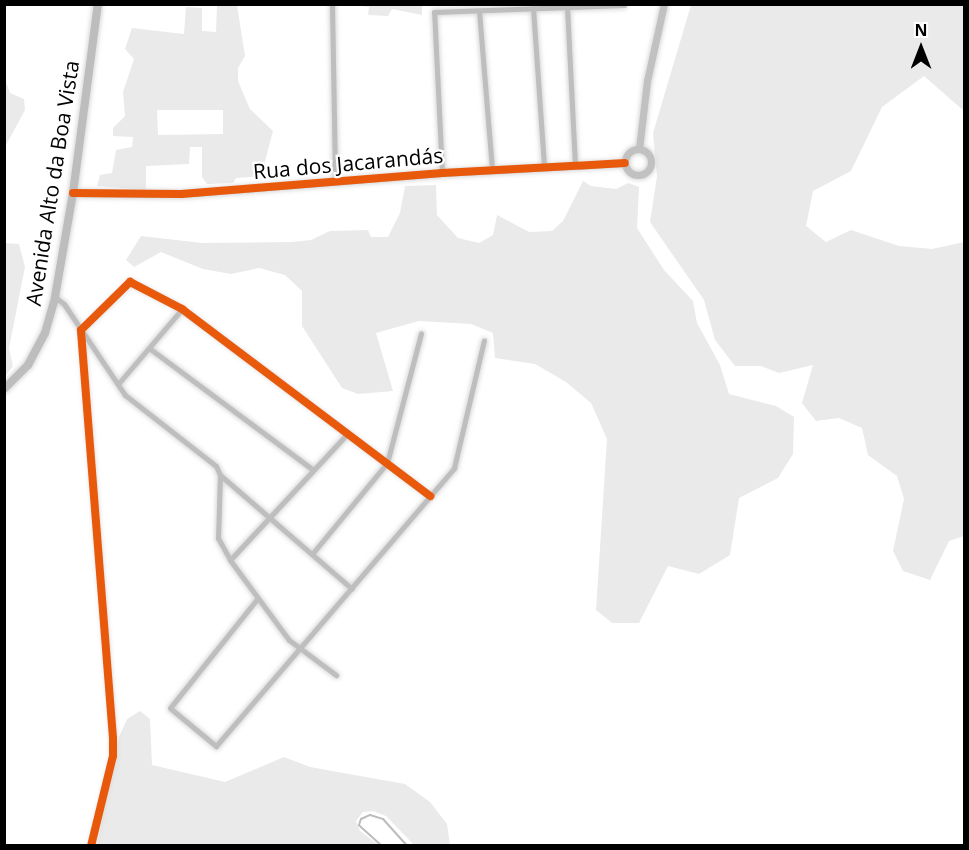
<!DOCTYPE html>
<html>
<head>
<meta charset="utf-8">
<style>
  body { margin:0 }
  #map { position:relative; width:969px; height:850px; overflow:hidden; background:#fff; font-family:"Open Sans",sans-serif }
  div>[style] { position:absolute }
  .green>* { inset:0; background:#eaeaea }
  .stream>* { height:2px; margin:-1px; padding:0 1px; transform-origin:1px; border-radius:1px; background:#bcbcbc }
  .roads { filter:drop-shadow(0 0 2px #dbdbdb) drop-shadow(0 0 2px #dbdbdb) }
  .street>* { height:5px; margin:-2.5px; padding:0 2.5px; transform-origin:2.5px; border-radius:2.5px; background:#bebebe }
  .secondary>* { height:7px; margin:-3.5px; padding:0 3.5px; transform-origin:3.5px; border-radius:3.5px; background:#c1c1c1 }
  .secondary>.ring { margin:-3.5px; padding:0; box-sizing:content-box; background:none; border:7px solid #c1c1c1; border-radius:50% }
  .primary>* { height:8px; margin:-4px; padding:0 4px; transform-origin:4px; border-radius:4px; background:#bdbdbd }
  .cycleway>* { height:8px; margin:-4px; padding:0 4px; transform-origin:4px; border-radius:4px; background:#e8590c }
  span { translate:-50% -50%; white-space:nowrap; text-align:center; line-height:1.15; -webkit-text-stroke:4.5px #fff; paint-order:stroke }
  .street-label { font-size:21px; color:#000 }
  .frame { position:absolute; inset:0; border:6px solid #000; pointer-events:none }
  .north { position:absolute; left:891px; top:18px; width:60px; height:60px; -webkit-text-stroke:4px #fff; paint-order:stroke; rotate:0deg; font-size:16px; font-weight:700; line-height:24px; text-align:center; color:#000 }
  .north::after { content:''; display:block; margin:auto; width:21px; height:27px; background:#000; clip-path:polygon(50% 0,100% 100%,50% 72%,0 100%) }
</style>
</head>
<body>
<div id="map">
  <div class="green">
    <div style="clip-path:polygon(evenodd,217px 5px,237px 5px,245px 56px,238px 68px,238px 81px,250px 109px,273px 131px,261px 176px,236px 178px,233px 183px,207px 184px,202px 177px,202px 147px,190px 147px,189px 164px,146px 166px,146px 190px,97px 186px,100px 175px,112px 173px,116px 150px,132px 147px,133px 137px,113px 136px,113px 128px,125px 116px,123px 92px,134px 59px,125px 49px,132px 28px,184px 34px,186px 7px,202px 8px,202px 31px,216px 32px,217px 5px,157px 110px,223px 110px,223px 134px,158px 135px,157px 110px)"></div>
    <div style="clip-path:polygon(357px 5px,422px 5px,422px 15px,392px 9px,388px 16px,368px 15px,369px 7px)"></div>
    <div style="clip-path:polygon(691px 5px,964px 5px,964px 111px,924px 76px,882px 107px,851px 171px,813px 191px,806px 226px,826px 242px,851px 230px,899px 246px,932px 249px,964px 242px,964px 536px,949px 541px,930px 580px,903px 571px,893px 551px,904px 499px,897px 476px,868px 455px,862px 428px,839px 418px,816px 421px,802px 403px,813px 365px,779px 373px,761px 366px,735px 366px,715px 340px,704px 300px,650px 222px,657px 176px,653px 133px)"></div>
    <div style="clip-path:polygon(5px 79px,10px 93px,24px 99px,25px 110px,5px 147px)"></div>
    <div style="clip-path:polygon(583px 181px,591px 186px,616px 189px,628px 183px,639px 187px,637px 228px,664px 270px,693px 301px,697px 323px,720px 365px,729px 394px,776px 406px,794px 417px,793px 454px,778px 478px,739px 498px,730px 555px,699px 574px,668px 566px,639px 623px,612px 623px,596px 610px,607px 439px,591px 403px,566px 382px,535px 364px,495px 358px,493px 333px,471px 324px,419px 321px,376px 333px,393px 391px,358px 394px,342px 388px,302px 326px,302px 291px,285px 275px,259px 268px,231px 274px,203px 269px,161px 252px,134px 267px,126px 260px,141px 236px,202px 243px,292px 242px,311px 240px,330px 231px,368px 230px,371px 237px,388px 237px,400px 213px,405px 186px,436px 185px,437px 215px,458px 238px,479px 243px,493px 235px,497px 215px,529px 232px,552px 231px,563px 221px)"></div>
    <div style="clip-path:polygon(5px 243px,19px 244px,25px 267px,9px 348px,13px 366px,6px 375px)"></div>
    <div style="clip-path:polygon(140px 711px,150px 719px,152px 765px,225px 782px,284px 757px,310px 767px,405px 784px,430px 802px,447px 824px,450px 845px,414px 845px,386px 816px,373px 811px,363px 812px,356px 821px,360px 831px,379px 845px,97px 845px,119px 737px,127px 719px)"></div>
  </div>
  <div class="stream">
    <div style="left:382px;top:846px;width:31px;rotate:-138deg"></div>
    <div style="left:359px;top:825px;width:6px;rotate:-72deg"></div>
    <div style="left:361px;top:819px;width:10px;rotate:-24deg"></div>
    <div style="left:370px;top:815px;width:14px;rotate:17deg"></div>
    <div style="left:383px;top:819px;width:36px;rotate:48deg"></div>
  </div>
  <div class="roads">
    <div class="street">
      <div style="left:332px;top:4px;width:178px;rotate:89deg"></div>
      <div style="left:567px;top:7px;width:159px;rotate:87.1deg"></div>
      <div style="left:533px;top:8px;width:159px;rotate:86deg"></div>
      <div style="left:479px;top:11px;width:160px;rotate:85.3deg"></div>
      <div style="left:442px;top:173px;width:161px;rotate:-92.8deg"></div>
      <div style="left:434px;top:12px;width:190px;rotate:-2.1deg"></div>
      <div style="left:55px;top:297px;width:11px;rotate:38deg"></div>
      <div style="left:64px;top:304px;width:110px;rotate:56.2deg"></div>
      <div style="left:125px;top:395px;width:115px;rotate:38deg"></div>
      <div style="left:216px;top:466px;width:10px;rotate:66deg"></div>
      <div style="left:220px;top:475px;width:63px;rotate:91.8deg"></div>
      <div style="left:218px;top:538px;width:25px;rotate:61deg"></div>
      <div style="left:230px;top:560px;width:99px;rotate:53.6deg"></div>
      <div style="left:289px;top:640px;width:59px;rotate:36.7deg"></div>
      <div style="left:149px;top:348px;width:204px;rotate:36.6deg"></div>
      <div style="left:118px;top:384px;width:99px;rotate:-49.5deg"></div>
      <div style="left:220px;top:475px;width:174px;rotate:40.8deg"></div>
      <div style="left:312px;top:554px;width:118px;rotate:-50.5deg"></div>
      <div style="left:387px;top:463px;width:134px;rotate:-75.3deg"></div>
      <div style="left:230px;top:560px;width:173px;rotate:-47.1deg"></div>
      <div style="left:257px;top:599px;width:139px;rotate:128.6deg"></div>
      <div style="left:170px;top:708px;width:60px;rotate:39.6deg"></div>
      <div style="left:216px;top:746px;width:366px;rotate:-49.4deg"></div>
      <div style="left:454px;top:468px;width:131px;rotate:-76.8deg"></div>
      <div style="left:91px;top:846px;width:93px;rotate:-76.3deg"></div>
      <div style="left:113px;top:756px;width:18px;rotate:-90deg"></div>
      <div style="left:113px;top:738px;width:409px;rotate:-94.5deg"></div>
      <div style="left:81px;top:330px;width:69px;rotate:-44.4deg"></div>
      <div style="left:130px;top:282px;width:59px;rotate:27.4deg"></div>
      <div style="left:182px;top:309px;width:311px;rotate:37deg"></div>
    </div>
    <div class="secondary">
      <div class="ring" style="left:625px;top:149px;width:19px;height:19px"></div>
      <div style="left:639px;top:149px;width:68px;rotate:-83.3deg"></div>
      <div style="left:647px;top:81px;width:79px;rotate:-77.6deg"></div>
      <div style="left:73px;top:193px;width:108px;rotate:0.5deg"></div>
      <div style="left:181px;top:194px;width:262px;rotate:-4.6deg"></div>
      <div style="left:442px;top:173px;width:183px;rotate:-3.1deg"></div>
    </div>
    <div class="primary">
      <div style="left:4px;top:389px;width:34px;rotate:-45deg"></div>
      <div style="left:28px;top:365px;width:36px;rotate:-62deg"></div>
      <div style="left:45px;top:333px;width:37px;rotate:-74deg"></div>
      <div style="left:55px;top:297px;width:106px;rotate:-80.2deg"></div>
      <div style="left:73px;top:193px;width:191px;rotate:-82.5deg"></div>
    </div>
  </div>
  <div class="cycleway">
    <div style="left:73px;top:193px;width:108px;rotate:0.5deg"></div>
    <div style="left:181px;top:194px;width:262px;rotate:-4.6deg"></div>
    <div style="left:442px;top:173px;width:183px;rotate:-3.1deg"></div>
    <div style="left:91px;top:846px;width:93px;rotate:-76.3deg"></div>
    <div style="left:113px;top:756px;width:18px;rotate:-90deg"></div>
    <div style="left:113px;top:738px;width:409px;rotate:-94.5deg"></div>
    <div style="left:81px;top:330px;width:69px;rotate:-44.4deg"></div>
    <div style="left:130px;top:282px;width:59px;rotate:27.4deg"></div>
    <div style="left:182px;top:309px;width:311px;rotate:37deg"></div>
  </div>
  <div class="street-label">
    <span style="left:348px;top:163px;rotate:-5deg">Rua dos Jacarandás</span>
    <span style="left:52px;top:183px;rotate:-81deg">Avenida Alto da Boa Vista</span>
  </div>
  <div class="frame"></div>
  <div class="north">N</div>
</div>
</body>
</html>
